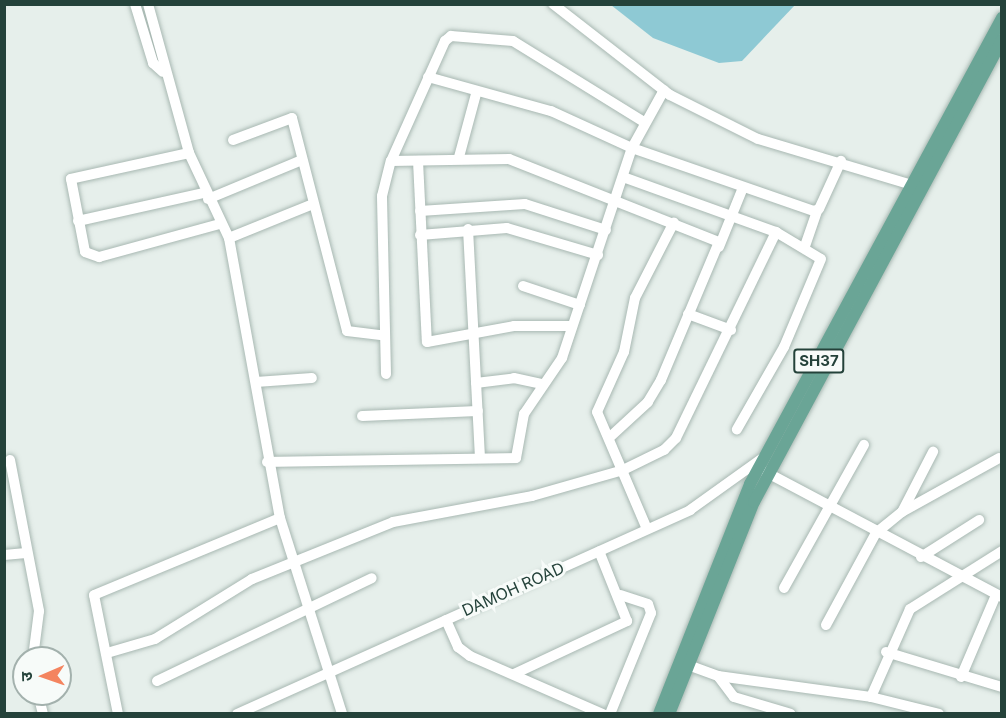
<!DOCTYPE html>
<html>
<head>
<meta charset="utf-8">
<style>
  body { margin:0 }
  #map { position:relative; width:1006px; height:718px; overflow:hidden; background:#e6efeb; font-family:Inter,"Noto Sans Devanagari",sans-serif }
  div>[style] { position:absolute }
  .water>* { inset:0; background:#8ec9d4 }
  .roads { filter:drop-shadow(0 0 2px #a8b8b2) drop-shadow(0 0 2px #a8b8b2) }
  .minor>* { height:10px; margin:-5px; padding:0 5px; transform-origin:5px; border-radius:5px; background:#fff }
  .major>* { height:12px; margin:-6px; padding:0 6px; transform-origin:6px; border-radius:6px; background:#6aa596 }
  span { translate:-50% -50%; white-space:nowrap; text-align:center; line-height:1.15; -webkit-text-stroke:6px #f7fbf9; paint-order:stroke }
  .shield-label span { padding:2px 4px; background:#f7fbf9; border:2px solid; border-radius:4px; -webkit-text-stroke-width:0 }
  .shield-label { font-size:15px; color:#24423a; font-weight:700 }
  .street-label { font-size:16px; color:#24423a }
  .frame { position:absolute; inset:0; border:6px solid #24423a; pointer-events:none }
  .north { position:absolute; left:12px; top:646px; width:60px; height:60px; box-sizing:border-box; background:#f7fbf9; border:2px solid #a3b1ad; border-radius:50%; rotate:268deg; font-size:16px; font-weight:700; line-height:24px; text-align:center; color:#24423a }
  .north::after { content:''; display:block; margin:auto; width:21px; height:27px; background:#f4845f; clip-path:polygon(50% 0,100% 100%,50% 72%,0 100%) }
</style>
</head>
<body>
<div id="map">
  <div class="water">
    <div style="clip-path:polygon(611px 5px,795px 5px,742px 61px,719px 63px,653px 38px)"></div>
  </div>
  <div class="roads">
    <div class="minor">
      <div style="left:135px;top:4px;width:62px;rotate:73deg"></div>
      <div style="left:153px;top:63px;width:13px;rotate:42deg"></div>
      <div style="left:148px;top:4px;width:155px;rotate:74.6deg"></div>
      <div style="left:189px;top:153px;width:94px;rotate:64.8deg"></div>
      <div style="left:229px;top:238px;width:285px;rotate:79.7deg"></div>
      <div style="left:280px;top:518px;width:206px;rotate:72.4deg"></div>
      <div style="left:553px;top:4px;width:148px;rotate:37.9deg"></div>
      <div style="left:670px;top:95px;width:98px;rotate:26.6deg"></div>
      <div style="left:758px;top:139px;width:168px;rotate:16.6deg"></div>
      <div style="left:428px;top:77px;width:128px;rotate:15.5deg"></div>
      <div style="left:551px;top:111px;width:89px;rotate:24.6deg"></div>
      <div style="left:632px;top:148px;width:193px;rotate:19.1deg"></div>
      <div style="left:814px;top:211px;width:5px;rotate:-22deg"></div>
      <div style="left:819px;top:209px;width:53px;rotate:-65.4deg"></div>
      <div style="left:233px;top:140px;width:63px;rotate:-20.4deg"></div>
      <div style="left:292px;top:118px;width:220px;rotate:75.5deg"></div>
      <div style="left:347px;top:331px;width:38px;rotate:7deg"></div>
      <div style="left:189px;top:153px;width:121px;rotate:167.6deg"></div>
      <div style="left:71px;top:179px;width:74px;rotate:79.1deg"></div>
      <div style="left:85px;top:252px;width:15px;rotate:20deg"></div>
      <div style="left:99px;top:257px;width:125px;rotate:-15.3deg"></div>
      <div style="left:459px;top:157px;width:65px;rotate:-74.9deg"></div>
      <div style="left:391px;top:161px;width:118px;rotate:-1deg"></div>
      <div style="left:509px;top:159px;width:226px;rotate:21.6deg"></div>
      <div style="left:719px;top:242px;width:150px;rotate:112.8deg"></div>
      <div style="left:661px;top:380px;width:26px;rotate:121deg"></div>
      <div style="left:648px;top:402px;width:53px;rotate:137.3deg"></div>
      <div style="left:418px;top:161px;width:181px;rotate:87.2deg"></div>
      <div style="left:427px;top:342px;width:88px;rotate:-10.4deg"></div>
      <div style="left:514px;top:326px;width:58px"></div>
      <div style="left:623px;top:177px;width:163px;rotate:19.8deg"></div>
      <div style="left:776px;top:232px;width:52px;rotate:31deg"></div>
      <div style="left:821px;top:259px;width:95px;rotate:112.8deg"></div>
      <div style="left:784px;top:347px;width:95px;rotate:119.8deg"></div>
      <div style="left:208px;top:199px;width:102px;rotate:-22.5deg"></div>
      <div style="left:420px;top:211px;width:105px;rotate:-3.8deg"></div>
      <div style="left:525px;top:204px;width:85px;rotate:17.8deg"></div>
      <div style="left:78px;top:221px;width:128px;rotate:-12.6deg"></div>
      <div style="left:468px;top:229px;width:226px;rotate:87deg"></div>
      <div style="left:420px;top:235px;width:87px;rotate:-4.6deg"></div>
      <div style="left:507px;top:228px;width:95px;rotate:16.5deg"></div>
      <div style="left:229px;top:238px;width:91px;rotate:-22deg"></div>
      <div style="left:805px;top:246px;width:37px;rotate:-71deg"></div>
      <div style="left:719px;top:247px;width:61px;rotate:-68deg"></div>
      <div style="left:523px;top:286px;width:60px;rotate:18.4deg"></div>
      <div style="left:688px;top:314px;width:46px;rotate:20.4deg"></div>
      <div style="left:386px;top:374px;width:178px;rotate:-91.3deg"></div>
      <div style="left:382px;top:196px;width:36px;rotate:-76deg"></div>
      <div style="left:391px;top:161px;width:132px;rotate:-65.8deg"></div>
      <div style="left:445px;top:41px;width:8px;rotate:-40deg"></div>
      <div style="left:451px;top:36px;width:62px;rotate:4.6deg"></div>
      <div style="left:513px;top:41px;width:154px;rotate:31.7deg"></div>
      <div style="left:256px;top:382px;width:56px;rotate:-4.1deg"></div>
      <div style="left:476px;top:383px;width:38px;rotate:-7deg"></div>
      <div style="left:514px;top:378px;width:29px;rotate:12deg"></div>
      <div style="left:362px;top:416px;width:116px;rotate:-2.5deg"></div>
      <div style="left:10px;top:460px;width:154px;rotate:79.1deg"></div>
      <div style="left:39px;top:611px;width:47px;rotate:97.3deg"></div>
      <div style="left:267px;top:462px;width:249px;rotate:-0.9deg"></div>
      <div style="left:516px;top:458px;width:45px;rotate:-79.7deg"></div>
      <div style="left:524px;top:414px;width:68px;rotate:-55.8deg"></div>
      <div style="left:562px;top:358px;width:221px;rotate:-71.6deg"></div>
      <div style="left:632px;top:148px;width:66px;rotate:-61.1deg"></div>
      <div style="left:762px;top:470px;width:272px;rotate:27.9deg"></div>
      <div style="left:902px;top:512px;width:68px;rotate:-62.7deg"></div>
      <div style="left:647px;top:529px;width:127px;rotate:-113.1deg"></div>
      <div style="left:597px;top:412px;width:66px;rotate:-65.8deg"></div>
      <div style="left:624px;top:352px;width:55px;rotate:-78.5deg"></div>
      <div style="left:635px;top:298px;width:85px;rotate:-62.8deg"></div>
      <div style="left:4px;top:555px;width:22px;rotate:-5deg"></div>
      <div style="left:921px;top:557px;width:69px;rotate:-32.5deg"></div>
      <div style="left:784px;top:588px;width:164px;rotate:-60.8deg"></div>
      <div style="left:446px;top:620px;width:30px;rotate:66deg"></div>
      <div style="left:458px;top:647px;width:15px;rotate:37deg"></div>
      <div style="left:470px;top:656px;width:145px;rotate:23.6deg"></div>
      <div style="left:826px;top:625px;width:105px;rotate:-61.5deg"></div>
      <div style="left:876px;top:533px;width:33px;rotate:-39deg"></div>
      <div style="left:902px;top:512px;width:111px;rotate:-29.1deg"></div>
      <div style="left:886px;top:652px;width:121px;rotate:16.8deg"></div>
      <div style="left:107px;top:653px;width:50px;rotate:-16.3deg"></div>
      <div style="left:155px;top:639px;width:114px;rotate:-31.7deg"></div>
      <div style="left:252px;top:579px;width:152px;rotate:-22deg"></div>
      <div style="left:393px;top:522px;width:141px;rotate:-10.6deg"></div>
      <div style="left:532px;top:496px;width:95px;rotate:-15.9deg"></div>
      <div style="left:623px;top:470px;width:46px;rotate:-26deg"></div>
      <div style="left:664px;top:450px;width:17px;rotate:-45deg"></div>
      <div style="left:676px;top:438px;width:229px;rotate:-64.1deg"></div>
      <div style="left:688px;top:665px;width:32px;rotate:20deg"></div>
      <div style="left:718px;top:676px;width:154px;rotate:7.8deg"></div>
      <div style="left:871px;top:697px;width:70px;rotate:14deg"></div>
      <div style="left:514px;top:674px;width:125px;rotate:-25.1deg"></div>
      <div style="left:627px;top:621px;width:75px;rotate:-111.8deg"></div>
      <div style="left:718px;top:676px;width:26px;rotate:53deg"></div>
      <div style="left:734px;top:697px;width:59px;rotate:16.6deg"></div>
      <div style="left:961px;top:677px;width:89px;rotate:-66.9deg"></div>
      <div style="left:157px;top:681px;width:238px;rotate:-25.6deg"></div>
      <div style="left:38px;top:694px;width:21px;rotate:76deg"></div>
      <div style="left:871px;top:697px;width:96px;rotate:-66.1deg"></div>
      <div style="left:910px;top:609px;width:109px;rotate:-32.2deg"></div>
      <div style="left:118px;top:714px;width:121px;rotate:-101.4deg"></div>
      <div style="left:94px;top:595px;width:201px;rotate:-22.5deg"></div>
      <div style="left:237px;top:714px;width:497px;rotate:-24.2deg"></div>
      <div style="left:690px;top:510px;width:91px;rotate:-35.6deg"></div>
      <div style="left:610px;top:714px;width:109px;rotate:-67.9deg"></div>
      <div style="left:651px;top:613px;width:9px;rotate:-108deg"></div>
      <div style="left:648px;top:604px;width:29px;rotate:-162deg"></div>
    </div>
    <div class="major">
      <div style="left:659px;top:714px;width:247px;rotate:-68.4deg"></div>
      <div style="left:750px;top:484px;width:530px;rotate:-61.6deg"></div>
      <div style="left:669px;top:714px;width:228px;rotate:-68.2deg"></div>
      <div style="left:754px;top:502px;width:524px;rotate:-61.77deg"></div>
    </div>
  </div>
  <div class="shield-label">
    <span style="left:819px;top:361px">SH37</span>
  </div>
  <div class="street-label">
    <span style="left:513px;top:589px;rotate:-24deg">DAMOH ROAD</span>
  </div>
  <div class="frame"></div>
  <div class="north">उ</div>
</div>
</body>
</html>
